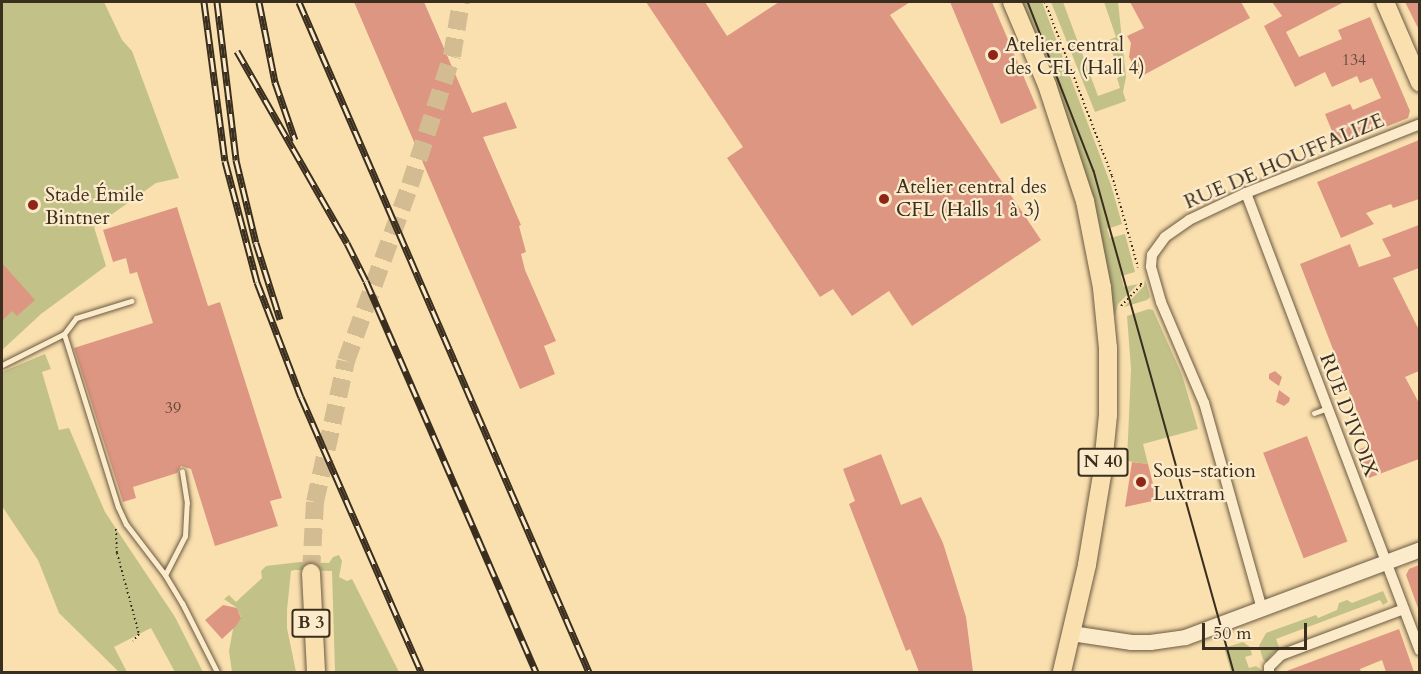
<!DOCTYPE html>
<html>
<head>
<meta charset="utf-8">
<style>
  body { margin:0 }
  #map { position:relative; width:1421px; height:674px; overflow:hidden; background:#fbe0af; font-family:Cardo,serif }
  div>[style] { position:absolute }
  .green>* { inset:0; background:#c2c188 }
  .building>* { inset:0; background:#dd9682; transform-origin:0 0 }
  .trunk-tunnel>* { height:18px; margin-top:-9px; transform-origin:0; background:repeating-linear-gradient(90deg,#d4bc92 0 18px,transparent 0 27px) }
  .path>* { height:2px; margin-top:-1px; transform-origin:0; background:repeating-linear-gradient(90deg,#3a2e1e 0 1.5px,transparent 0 4.5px) }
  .roads { filter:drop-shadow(0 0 2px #6a5a42) drop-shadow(0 0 2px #6a5a42) }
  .service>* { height:5px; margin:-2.5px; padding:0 2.5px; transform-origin:2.5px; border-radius:2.5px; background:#fcebcb }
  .minor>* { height:10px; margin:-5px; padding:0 5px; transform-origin:5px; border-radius:5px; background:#fcebcb }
  .secondary>* { height:15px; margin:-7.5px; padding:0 7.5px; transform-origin:7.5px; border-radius:7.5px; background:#fcebcb }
  .primary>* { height:18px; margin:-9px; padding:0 9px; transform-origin:9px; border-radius:9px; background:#fbe0af }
  .trunk>* { height:18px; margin:-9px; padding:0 9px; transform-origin:9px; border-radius:9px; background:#fbe0af }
  .tram>* { height:1.5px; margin:-0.75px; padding:0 0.75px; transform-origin:0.75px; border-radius:0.75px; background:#3a2e1e }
  .rail>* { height:7px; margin-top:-3.5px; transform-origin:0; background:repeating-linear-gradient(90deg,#fcebcb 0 14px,#3a2e1e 0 28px); box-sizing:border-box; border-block:2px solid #3a2e1e }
  .dots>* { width:16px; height:16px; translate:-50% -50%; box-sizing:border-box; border:3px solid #fcebcb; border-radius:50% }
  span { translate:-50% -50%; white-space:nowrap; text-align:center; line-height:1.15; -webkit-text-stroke:4.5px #fcebcb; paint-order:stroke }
  .number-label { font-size:16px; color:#634837 }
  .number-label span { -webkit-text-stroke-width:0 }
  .shield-label span { padding:2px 4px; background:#fcebcb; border:2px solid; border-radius:4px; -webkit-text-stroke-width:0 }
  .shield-label { font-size:18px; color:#3a2e1e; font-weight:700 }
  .poi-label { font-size:20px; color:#3a2e1e }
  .left { translate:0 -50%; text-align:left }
  .street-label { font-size:20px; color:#3a2e1e }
  .frame { position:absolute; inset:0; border:3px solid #3a2e1e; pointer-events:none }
  .scale { position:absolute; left:1202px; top:623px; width:105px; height:27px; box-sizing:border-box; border:3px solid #3a2e1e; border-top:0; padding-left:8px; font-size:18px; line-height:21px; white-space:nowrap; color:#3a2e1e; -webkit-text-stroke:4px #fcebcb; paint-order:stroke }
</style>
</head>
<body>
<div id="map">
  <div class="green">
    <div style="clip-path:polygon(2px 2px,104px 2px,122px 40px,132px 51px,179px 178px,156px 183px,94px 227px,106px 266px,41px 314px,2px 350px)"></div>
    <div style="clip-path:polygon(1020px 2px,1042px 2px,1111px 185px,1122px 224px,1107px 229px,1110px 238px,1125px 234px,1135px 272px,1121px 276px,1124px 287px,1138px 284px,1118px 304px,1115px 316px,1106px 273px)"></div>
    <div style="clip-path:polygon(1051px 2px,1063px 2px,1098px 96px,1120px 88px,1117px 78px,1122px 75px,1107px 41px,1116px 37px,1104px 2px,1118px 2px,1126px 77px,1123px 92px,1126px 101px,1095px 112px)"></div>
    <div style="clip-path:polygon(1145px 279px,1150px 297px,1147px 300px,1124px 307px,1144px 286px)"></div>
    <div style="clip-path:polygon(1149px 309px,1153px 310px,1182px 375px,1198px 429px,1143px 444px,1148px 464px,1127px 461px,1131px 369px,1127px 316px)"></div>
    <div style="clip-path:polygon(45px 354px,51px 369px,42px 372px,59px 430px,69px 428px,105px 512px,175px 617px,203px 672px,175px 672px,151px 628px,114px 647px,127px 672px,119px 672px,59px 613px,38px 560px,2px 506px,2px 372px)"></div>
    <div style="clip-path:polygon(339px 555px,342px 561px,339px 577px,347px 581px,352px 579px,399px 672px,335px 672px,332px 571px,294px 570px,291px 571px,287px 610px,287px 628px,296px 672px,232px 672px,229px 651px,233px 629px,241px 617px,237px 608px,224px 599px,229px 595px,236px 602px,262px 578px,261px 571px,266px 566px,300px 562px,329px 563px,333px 557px)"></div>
    <div style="clip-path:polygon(1383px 591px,1388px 602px,1383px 605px,1380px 600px,1276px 639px,1280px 650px,1273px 653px,1266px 662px,1263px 659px,1259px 646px,1266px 633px,1316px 615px,1318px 618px,1337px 610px,1339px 603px,1347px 600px,1352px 603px)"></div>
    <div style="clip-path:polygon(1243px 642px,1250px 647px,1252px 655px,1245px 657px,1249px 668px,1256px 666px,1264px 672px,1231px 672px,1224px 648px)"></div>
  </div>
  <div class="building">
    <div style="clip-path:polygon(354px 2px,424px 2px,472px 113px,506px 102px,517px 128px,483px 137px,521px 225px,519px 226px,526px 252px,521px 254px,525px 270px,556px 341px,544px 346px,555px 374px,520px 389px)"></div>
    <div style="clip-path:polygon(646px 2px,705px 2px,727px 36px,779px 2px,910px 2px,890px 15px,1041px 240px,912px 326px,889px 291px,852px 316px,833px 289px,820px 297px,727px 158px,743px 147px)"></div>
    <div style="clip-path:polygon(950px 2px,992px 2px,1037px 108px,1001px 124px)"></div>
    <div style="clip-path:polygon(1130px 2px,1241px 2px,1250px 18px,1140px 77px,1129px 57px,1131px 43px,1127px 36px,1144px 28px)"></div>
    <div style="clip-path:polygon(1272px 2px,1344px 2px,1286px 32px,1299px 57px,1342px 39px,1338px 30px,1370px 17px,1410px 111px,1408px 118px,1338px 146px,1325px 114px,1350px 104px,1353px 110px,1381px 98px,1372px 78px,1360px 83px,1357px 76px,1332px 87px,1325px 72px,1295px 87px,1264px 26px,1282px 16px)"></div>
    <div style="clip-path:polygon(1405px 2px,1419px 2px,1419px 30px)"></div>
    <div style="clip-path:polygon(1419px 140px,1419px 199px,1393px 208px,1391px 204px,1366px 213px,1374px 224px,1341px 238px,1317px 182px)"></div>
    <div style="clip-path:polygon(177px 207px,208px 306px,220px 302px,282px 498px,270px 501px,278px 526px,215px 546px,191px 469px,181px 466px,177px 473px,133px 487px,136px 498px,123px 502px,74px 348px,153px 323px,137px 272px,130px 274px,126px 258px,113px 262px,103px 230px)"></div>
    <div style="clip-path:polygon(1419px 225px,1419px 268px,1393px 278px,1419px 330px,1419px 371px,1405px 377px,1419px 403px,1419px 459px,1369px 478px,1358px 450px,1370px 445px,1300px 264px,1350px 244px,1359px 267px,1391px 256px,1382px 239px)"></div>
    <div style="clip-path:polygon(2px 263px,35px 300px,17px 316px,12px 311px,2px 321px)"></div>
    <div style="clip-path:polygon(1275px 371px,1282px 377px,1279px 386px,1269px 379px,1269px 374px)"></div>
    <div style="clip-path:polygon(1279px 390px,1290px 398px,1289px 402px,1284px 406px,1276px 402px)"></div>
    <div style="left:1307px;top:436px;width:113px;height:47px;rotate:69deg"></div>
    <div style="clip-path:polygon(881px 454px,901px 505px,921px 497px,943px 543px,966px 617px,973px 672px,919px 672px,910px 649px,906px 651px,849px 504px,855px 501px,843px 469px)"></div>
    <div style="clip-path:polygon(1132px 462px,1148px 464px,1157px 500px,1125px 507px)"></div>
    <div style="clip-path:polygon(1419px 565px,1419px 608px,1418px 608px,1406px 575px,1409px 569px)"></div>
    <div style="clip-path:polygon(223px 605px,237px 608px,241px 618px,236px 626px,222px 639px,205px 620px)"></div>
    <div style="clip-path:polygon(1399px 629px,1414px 672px,1386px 672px,1382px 660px,1360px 669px,1361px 672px,1284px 672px)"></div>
  </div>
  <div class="trunk-tunnel">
    <div style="left:311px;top:573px;width:71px;rotate:-86.8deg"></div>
    <div style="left:315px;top:502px;width:144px;rotate:-77.6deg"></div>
    <div style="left:346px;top:361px;width:187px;rotate:-70deg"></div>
    <div style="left:410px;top:185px;width:136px;rotate:-72deg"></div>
    <div style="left:452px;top:56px;width:55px;rotate:-80.5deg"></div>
  </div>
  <div class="path">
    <div style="left:1045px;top:2px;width:186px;rotate:68.9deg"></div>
    <div style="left:1112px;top:176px;width:95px;rotate:74.1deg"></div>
    <div style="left:1121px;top:306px;width:29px;rotate:-46deg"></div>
    <div style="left:1141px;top:285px;width:4px;rotate:-90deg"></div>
    <div style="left:116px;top:529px;width:24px;rotate:88deg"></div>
    <div style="left:117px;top:553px;width:84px;rotate:74.8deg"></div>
    <div style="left:139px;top:634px;width:9px;rotate:131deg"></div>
  </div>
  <div class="roads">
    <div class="service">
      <div style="left:64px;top:334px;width:20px;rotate:-53deg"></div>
      <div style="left:76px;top:318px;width:58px;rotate:-17.2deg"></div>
      <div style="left:2px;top:365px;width:69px;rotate:-26.6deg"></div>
      <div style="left:64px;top:334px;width:181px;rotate:72.7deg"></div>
      <div style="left:118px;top:507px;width:19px;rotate:65deg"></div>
      <div style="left:126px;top:524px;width:64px;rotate:52.6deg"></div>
      <div style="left:165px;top:575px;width:33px;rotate:59deg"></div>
      <div style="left:182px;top:603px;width:77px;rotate:63.1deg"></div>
      <div style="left:1314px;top:413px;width:15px;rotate:-20deg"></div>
      <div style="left:165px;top:575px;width:44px;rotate:-62.9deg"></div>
      <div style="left:185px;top:536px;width:33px;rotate:-87deg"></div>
      <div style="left:187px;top:503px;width:32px;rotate:-99deg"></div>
    </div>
    <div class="minor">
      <div style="left:1246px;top:193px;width:489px;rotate:69.2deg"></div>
      <div style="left:1262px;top:609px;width:214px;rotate:-105.7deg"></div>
      <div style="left:1204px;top:403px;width:110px;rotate:-113.1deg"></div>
      <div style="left:1161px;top:302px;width:37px;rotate:-106deg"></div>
      <div style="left:1151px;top:266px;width:11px;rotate:-85deg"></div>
      <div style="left:1152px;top:255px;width:22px;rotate:-54deg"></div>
      <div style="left:1165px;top:237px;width:29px;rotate:-35deg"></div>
      <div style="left:1189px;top:220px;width:63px;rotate:-25.3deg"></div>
      <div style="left:1246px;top:193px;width:187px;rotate:-21.6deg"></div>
      <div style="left:1269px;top:672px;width:5px;rotate:-90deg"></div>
      <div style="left:1269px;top:667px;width:17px;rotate:-45deg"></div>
      <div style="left:1281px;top:655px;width:131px;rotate:-20.5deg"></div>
    </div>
    <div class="secondary">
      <div style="left:1071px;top:633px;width:61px;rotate:8.5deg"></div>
      <div style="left:1131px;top:642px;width:19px"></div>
      <div style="left:1150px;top:642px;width:35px;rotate:-8deg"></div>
      <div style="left:1185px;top:637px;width:251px;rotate:-20.5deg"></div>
    </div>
    <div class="primary">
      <div style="left:1012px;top:2px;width:90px;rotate:67.1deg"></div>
      <div style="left:1047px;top:85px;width:122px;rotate:71.9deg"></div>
      <div style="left:1085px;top:201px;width:89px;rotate:78.9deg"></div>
      <div style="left:1102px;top:288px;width:60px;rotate:84.3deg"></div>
      <div style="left:1108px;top:348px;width:67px;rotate:90deg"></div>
      <div style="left:1108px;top:415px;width:60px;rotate:95.7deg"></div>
      <div style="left:1102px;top:475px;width:91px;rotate:99.5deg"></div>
      <div style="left:1087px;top:565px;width:110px;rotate:103.2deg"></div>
      <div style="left:1385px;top:2px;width:88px;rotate:66.6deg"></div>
    </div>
    <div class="trunk">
      <div style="left:311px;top:573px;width:99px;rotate:87.1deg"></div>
    </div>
  </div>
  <div class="tram">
    <div style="left:1028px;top:2px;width:181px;rotate:68.7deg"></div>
    <div style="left:1094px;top:171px;width:520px;rotate:74.39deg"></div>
  </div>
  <div class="rail">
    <div style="left:204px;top:2px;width:160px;rotate:82.5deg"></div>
    <div style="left:225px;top:161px;width:125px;rotate:75.2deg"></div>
    <div style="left:257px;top:282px;width:123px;rotate:69.1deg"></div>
    <div style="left:301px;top:397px;width:300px;rotate:66.4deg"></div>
    <div style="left:217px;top:2px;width:159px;rotate:83.1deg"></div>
    <div style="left:236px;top:160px;width:85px;rotate:76.5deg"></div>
    <div style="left:256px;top:243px;width:80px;rotate:72.5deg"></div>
    <div style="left:259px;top:2px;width:82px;rotate:78.7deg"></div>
    <div style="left:275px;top:82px;width:61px;rotate:71deg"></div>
    <div style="left:299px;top:2px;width:730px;rotate:66.6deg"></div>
    <div style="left:237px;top:51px;width:221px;rotate:60.2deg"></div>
    <div style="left:347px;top:243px;width:42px;rotate:63.4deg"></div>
    <div style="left:366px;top:281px;width:426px;rotate:66.5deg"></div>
  </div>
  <div class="dots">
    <div style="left:993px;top:55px;background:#8f2418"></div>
    <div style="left:884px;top:199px;background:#8f2418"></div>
    <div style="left:33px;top:205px;background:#8f2418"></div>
    <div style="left:1141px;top:482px;background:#8f2418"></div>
  </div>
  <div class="number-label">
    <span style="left:1354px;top:60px">134</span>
    <span style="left:173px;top:408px">39</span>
  </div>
  <div class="shield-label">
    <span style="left:1103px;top:462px">N 40</span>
    <span style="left:311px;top:623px">B 3</span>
  </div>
  <div class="poi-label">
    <span class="left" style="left:1005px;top:56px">Atelier central<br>des CFL (Hall 4)</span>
    <span class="left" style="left:896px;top:198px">Atelier central des<br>CFL (Halls 1 à 3)</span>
    <span class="left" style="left:45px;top:206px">Stade Émile<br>Bintner</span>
    <span class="left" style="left:1153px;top:482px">Sous-station<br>Luxtram</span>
  </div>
  <div class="street-label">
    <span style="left:1284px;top:161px;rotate:-23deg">RUE DE HOUFFALIZE</span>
    <span style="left:1349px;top:415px;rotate:69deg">RUE D'IVOIX</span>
  </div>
  <div class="frame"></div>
  <div class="scale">50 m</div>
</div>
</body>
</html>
